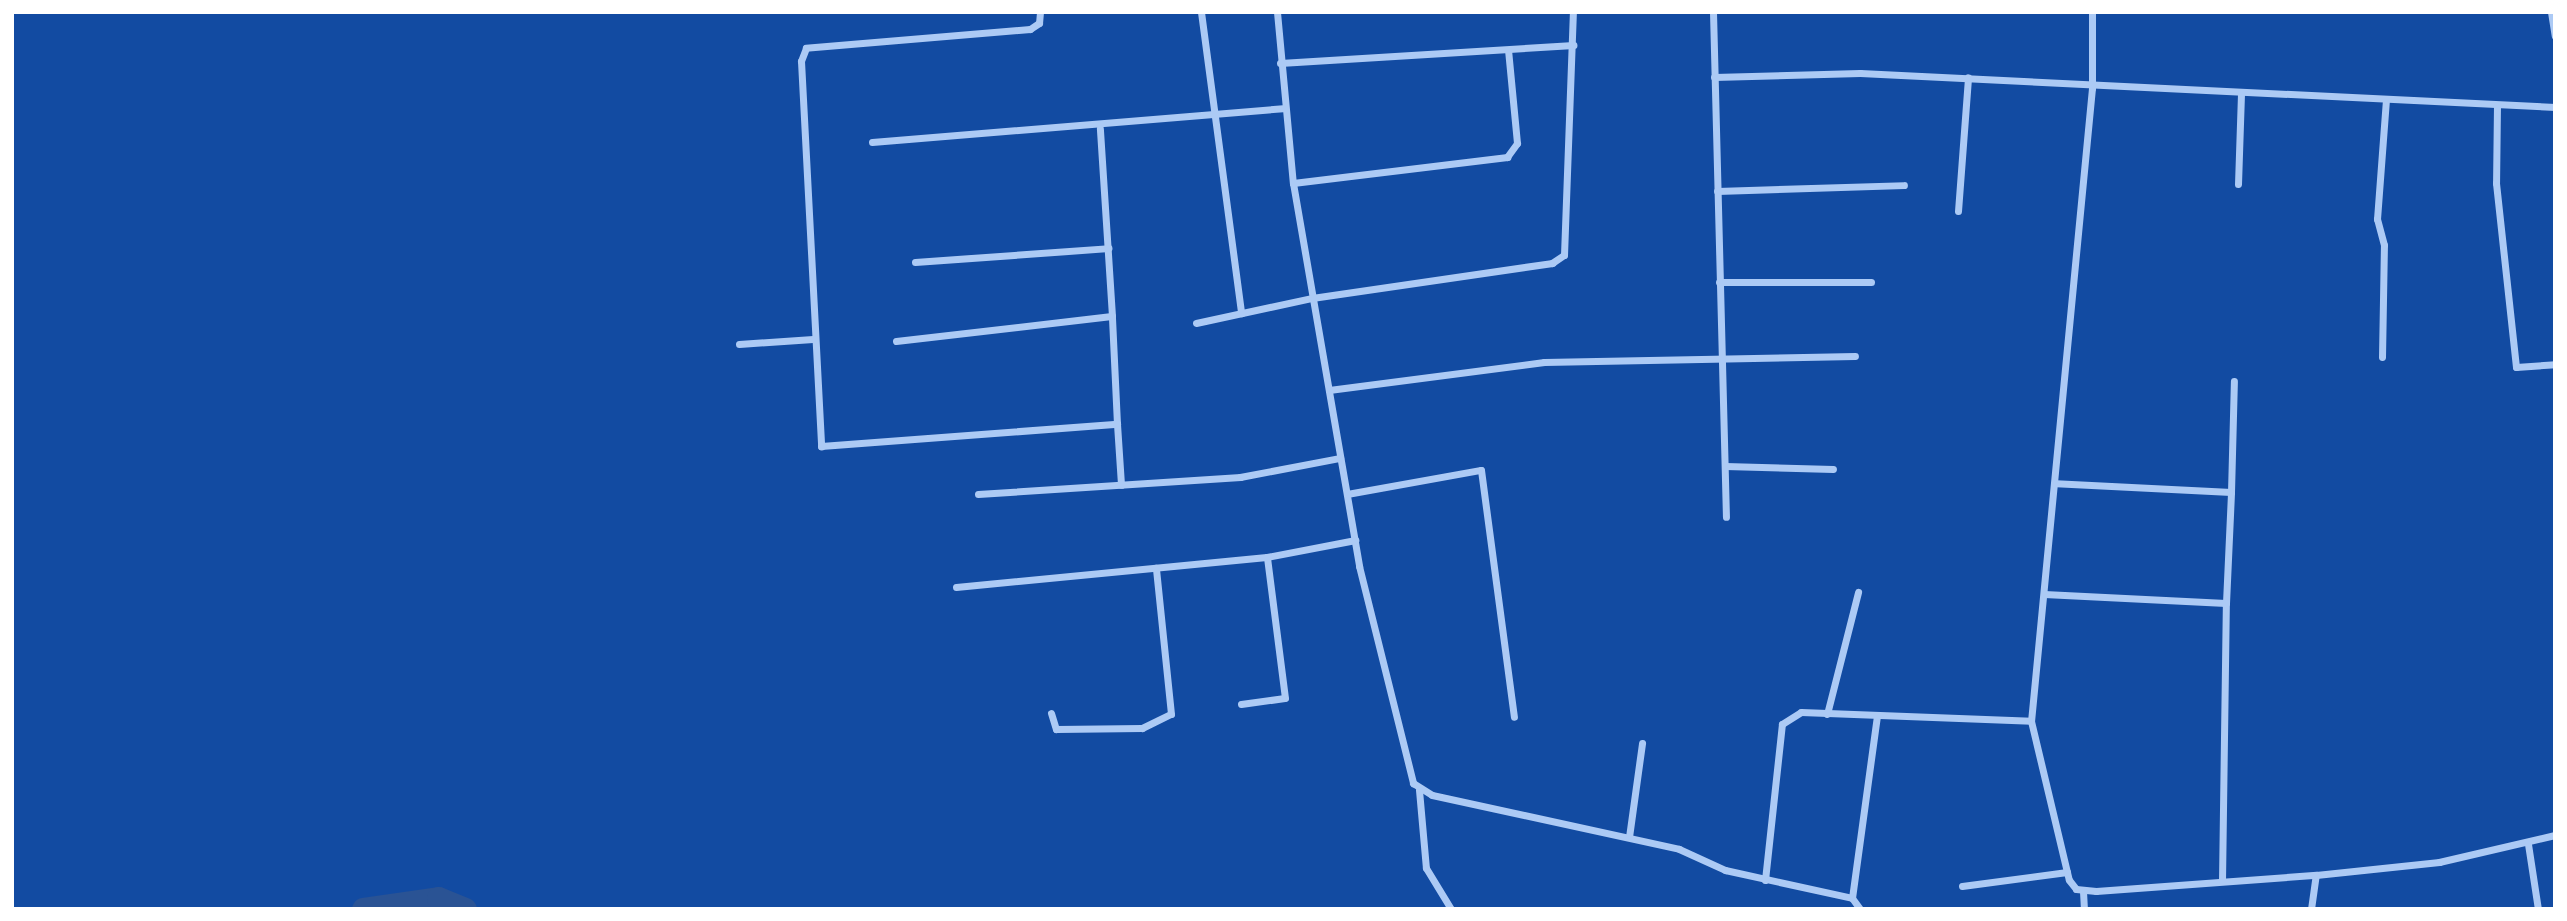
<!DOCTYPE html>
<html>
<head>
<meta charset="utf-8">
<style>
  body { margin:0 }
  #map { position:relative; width:2567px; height:921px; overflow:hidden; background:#124ba2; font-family:Jost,sans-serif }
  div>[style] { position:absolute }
  .canal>* { height:23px; margin:-11.5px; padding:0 11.5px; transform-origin:11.5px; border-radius:11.5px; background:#2a5394 }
  .minor>* { height:7px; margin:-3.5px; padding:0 3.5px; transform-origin:3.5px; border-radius:3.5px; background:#accaf5 }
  span { translate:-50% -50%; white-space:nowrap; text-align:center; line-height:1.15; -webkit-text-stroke:5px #124ba2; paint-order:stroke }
  .frame { position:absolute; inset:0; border:14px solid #fff; pointer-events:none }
</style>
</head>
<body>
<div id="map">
  <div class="canal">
    <div style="left:363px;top:909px;width:76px;rotate:-8.3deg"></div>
    <div style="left:438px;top:898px;width:29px;rotate:22deg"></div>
  </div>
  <div class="minor">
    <div style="left:1040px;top:12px;width:11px;rotate:95deg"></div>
    <div style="left:1039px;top:23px;width:11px;rotate:146deg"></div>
    <div style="left:1030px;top:29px;width:225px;rotate:175.2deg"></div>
    <div style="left:806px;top:48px;width:14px;rotate:111deg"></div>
    <div style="left:801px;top:61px;width:386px;rotate:87deg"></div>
    <div style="left:821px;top:446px;width:297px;rotate:-4.3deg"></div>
    <div style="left:1117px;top:424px;width:108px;rotate:-92.7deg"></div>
    <div style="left:1201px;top:12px;width:304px;rotate:82.4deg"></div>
    <div style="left:1277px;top:12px;width:172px;rotate:84.7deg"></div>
    <div style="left:1293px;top:183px;width:389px;rotate:80.2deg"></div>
    <div style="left:1359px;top:566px;width:224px;rotate:76deg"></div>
    <div style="left:1413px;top:783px;width:22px;rotate:32deg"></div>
    <div style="left:1432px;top:795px;width:253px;rotate:12.3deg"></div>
    <div style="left:1679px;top:849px;width:51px;rotate:24.5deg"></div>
    <div style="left:1725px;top:870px;width:130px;rotate:12.4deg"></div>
    <div style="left:1852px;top:898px;width:14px;rotate:54deg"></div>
    <div style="left:1713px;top:12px;width:505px;rotate:88.53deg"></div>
    <div style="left:2092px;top:12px;width:76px;rotate:90deg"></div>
    <div style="left:2092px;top:88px;width:636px;rotate:95.5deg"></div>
    <div style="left:2031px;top:721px;width:163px;rotate:76.6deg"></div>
    <div style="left:2069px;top:880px;width:11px;rotate:52deg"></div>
    <div style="left:2076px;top:889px;width:20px;rotate:6deg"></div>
    <div style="left:2096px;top:891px;width:221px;rotate:-4.2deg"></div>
    <div style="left:2316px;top:875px;width:124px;rotate:-6deg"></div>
    <div style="left:2439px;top:862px;width:119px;rotate:-13.1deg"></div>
    <div style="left:2551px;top:12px;width:24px;rotate:81deg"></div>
    <div style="left:1280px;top:63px;width:294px;rotate:-3.5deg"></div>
    <div style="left:1714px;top:77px;width:146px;rotate:-1.6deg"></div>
    <div style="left:1860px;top:73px;width:696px;rotate:2.8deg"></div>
    <div style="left:2497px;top:105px;width:78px;rotate:90.7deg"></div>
    <div style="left:2496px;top:183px;width:185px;rotate:83.8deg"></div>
    <div style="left:2516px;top:367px;width:39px;rotate:-4deg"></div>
    <div style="left:872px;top:142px;width:412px;rotate:-4.7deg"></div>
    <div style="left:1293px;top:183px;width:216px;rotate:-6.9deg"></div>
    <div style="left:1507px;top:157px;width:17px;rotate:-54deg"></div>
    <div style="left:1517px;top:143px;width:93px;rotate:-95.5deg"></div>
    <div style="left:2238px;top:184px;width:91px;rotate:-88.1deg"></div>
    <div style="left:1717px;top:191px;width:187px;rotate:-1.8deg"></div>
    <div style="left:1958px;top:211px;width:134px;rotate:-85.7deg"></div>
    <div style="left:915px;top:262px;width:194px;rotate:-4.1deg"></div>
    <div style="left:1719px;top:282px;width:152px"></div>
    <div style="left:1196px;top:323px;width:119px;rotate:-12.2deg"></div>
    <div style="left:1312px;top:298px;width:243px;rotate:-8.3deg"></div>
    <div style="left:1552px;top:263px;width:14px;rotate:-34deg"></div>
    <div style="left:1564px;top:255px;width:243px;rotate:-87.9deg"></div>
    <div style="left:896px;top:341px;width:217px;rotate:-6.6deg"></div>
    <div style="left:1112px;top:316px;width:188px;rotate:-93.7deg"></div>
    <div style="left:739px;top:344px;width:74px;rotate:-3.9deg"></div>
    <div style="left:2382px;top:357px;width:112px;rotate:-89deg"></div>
    <div style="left:2384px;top:245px;width:27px;rotate:-105deg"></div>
    <div style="left:2377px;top:219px;width:119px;rotate:-85.7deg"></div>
    <div style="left:1329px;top:390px;width:217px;rotate:-7.4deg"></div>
    <div style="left:1544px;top:362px;width:311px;rotate:-1.1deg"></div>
    <div style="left:1117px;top:424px;width:61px;rotate:86.2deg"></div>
    <div style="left:1725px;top:466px;width:108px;rotate:1.6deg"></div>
    <div style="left:2231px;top:492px;width:111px;rotate:-88.5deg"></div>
    <div style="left:978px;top:494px;width:263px;rotate:-3.7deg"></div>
    <div style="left:1240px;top:477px;width:102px;rotate:-10.8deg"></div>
    <div style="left:1347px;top:494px;width:136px;rotate:-10.2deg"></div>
    <div style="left:1481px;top:470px;width:249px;rotate:82.4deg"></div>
    <div style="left:956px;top:587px;width:312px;rotate:-5.5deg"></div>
    <div style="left:1267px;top:557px;width:90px;rotate:-10.9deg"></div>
    <div style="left:2044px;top:594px;width:182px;rotate:2.8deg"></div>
    <div style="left:2226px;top:603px;width:111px;rotate:-87.4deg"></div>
    <div style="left:2231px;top:492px;width:175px;rotate:-177.1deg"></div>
    <div style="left:1241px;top:704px;width:44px;rotate:-7.8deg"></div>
    <div style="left:1285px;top:698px;width:142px;rotate:-97.3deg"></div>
    <div style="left:1051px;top:713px;width:17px;rotate:73deg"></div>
    <div style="left:1056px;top:729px;width:86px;rotate:-0.7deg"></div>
    <div style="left:1142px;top:728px;width:32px;rotate:-26deg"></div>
    <div style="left:1171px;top:714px;width:147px;rotate:-95.9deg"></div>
    <div style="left:1827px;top:714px;width:126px;rotate:-75.7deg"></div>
    <div style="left:1419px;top:790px;width:78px;rotate:84.9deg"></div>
    <div style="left:1426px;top:868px;width:48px;rotate:58.6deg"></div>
    <div style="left:1629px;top:837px;width:95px;rotate:-82.1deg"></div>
    <div style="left:2528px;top:844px;width:66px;rotate:81.3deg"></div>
    <div style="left:1765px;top:880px;width:157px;rotate:-83.8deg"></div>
    <div style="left:1782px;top:724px;width:22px;rotate:-32deg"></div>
    <div style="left:1801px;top:712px;width:230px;rotate:2.2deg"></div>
    <div style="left:2222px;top:881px;width:278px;rotate:-89.2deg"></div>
    <div style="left:1962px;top:886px;width:106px;rotate:-7.6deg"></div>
    <div style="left:2083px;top:891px;width:18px;rotate:87deg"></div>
    <div style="left:1852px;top:898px;width:184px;rotate:-82.2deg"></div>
    <div style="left:2311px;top:909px;width:34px;rotate:-82deg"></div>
  </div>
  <div class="frame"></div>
</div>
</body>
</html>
